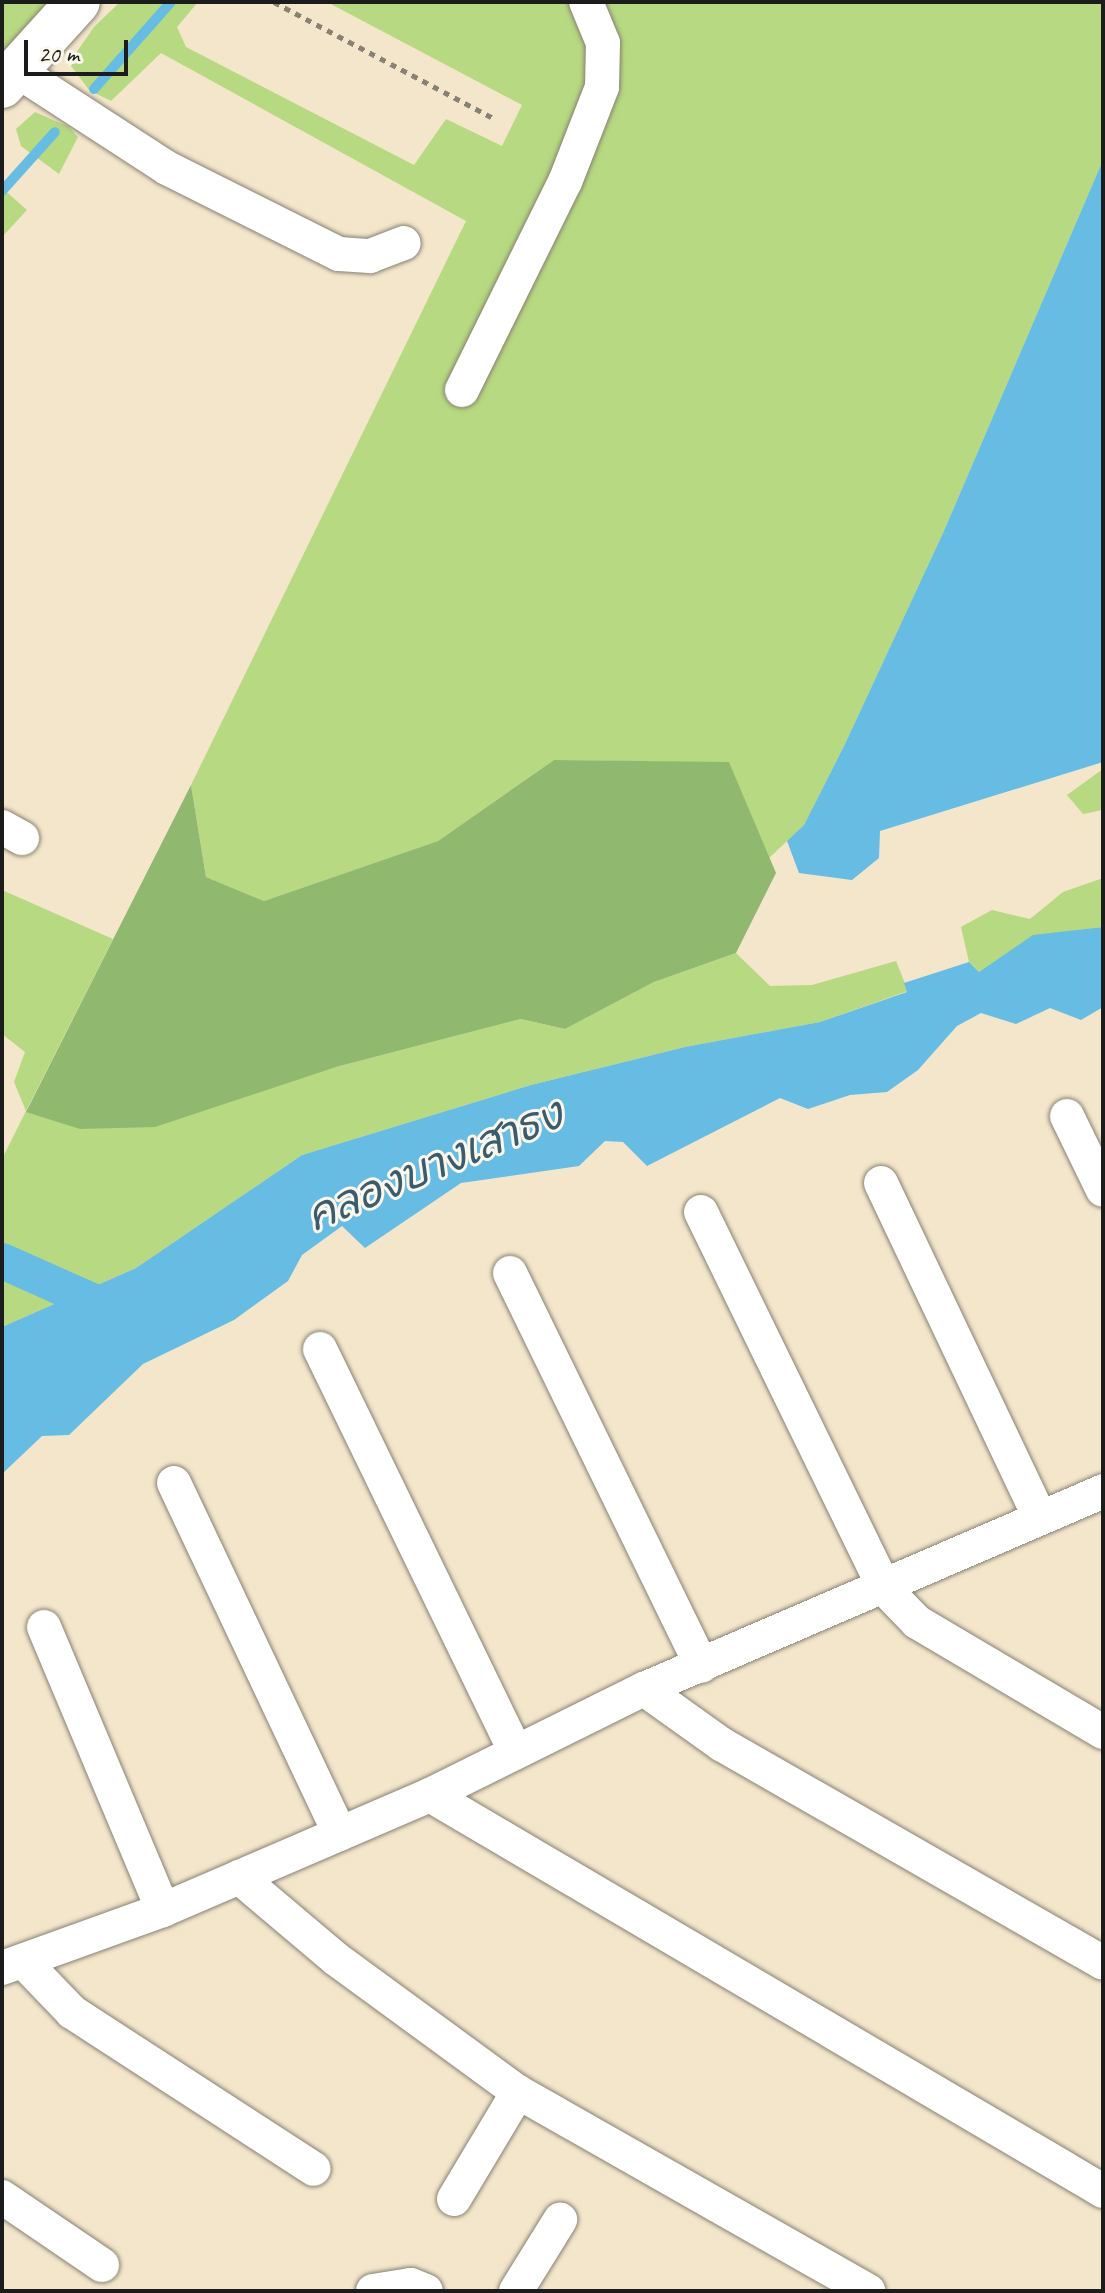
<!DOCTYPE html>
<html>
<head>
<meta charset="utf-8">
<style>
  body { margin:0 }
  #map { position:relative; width:1105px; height:2293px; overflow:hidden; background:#f3e6cb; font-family:Caveat,"Playpen Sans Thai",sans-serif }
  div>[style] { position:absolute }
  .green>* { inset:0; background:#b6d981 }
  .forest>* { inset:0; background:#90b96f }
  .water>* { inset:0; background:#66bce3 }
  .stream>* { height:10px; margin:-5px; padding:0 5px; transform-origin:5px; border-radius:5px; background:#66bce3 }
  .canal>* { height:36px; margin:-18px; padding:0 18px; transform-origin:18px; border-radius:18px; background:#66bce3 }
  .path>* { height:5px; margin-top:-2.5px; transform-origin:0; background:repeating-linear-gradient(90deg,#888174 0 6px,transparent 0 12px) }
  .roads { filter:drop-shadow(0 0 2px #888174) drop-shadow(0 0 2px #888174) }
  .minor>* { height:34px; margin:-17px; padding:0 17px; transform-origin:17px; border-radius:17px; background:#fff }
  .major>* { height:44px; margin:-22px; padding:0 22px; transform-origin:22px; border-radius:22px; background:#fff }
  span { translate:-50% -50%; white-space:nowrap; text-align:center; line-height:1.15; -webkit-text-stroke:6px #fbf7ec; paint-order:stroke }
  .water-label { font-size:42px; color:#3a5c6c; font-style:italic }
  .frame { position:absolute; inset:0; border:4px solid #1c1c1c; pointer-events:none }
  .scale { position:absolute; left:24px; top:40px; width:104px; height:36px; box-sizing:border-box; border:4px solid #1c1c1c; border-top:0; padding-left:10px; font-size:24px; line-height:28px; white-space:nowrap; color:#1c1c1c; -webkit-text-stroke:6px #fbf7ec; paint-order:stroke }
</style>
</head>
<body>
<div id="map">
  <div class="green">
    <div style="clip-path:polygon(2px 2px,51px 2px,2px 58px)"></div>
    <div style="clip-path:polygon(120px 2px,198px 2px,177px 27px,186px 47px,414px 165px,446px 119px,502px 146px,522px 105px,327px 2px,1103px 2px,1103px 160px,943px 533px,845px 744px,804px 825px,769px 858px,729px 763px,554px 760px,438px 841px,264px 901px,206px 877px,191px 785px,466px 221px,161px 53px,111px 101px,89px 90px,69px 63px,94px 27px)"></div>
    <div style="clip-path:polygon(35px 112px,69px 127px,78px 137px,59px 174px,21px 146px,16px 129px)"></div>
    <div style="clip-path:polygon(2px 188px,27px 210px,2px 237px)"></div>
    <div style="clip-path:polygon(1103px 769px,1103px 810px,1083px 814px,1067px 795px)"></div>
    <div style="clip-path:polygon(1103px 878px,1103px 927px,1033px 936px,979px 972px,969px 962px,961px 927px,992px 910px,1030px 919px,1063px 892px)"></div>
    <div style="clip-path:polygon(2px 890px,113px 939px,26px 1111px,336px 1067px,521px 1019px,565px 1029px,654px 982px,736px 953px,770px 986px,812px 985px,896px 961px,908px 991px,820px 1022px,685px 1047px,531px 1085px,302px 1155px,136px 1268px,2px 1327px,2px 1159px,26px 1111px,14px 1082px,25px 1052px,2px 1034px)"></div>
  </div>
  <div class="forest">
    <div style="clip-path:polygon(554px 760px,729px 762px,776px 873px,736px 953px,654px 982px,565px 1029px,521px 1019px,336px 1067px,155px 1127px,80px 1129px,26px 1112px,191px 785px,206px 877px,264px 901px,438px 841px)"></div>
  </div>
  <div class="water">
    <div style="clip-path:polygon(1103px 160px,1103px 762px,880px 831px,879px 858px,852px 880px,799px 873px,787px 841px,804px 825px,845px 744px,943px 533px)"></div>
    <div style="clip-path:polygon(1103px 927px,1103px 1007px,1081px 1020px,1050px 1008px,1016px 1024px,981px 1013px,957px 1026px,918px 1070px,887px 1092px,850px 1095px,808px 1109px,780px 1098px,647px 1166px,623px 1142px,605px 1141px,579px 1166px,461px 1183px,365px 1248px,342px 1226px,302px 1255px,288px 1281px,234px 1320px,143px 1364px,69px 1435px,42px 1436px,2px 1474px,2px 1327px,136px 1268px,302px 1155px,531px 1085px,685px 1047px,820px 1022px,907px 992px,904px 983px,969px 962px,979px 972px,1033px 935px)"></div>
  </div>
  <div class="stream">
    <div style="left:94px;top:89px;width:116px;rotate:-48.5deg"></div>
    <div style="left:2px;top:191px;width:79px;rotate:-48.1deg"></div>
  </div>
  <div class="canal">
    <div style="left:2px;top:1261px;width:128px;rotate:24deg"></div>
  </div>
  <div class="path">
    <div style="left:274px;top:2px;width:250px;rotate:27.9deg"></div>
  </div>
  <div class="roads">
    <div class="minor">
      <div style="left:16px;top:70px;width:180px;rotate:33deg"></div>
      <div style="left:167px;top:168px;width:192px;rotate:26.6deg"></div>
      <div style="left:339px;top:254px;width:31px;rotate:4deg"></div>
      <div style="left:370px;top:256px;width:36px;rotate:-21deg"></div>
      <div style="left:462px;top:390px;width:232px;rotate:-63.7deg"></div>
      <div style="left:565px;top:182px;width:102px;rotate:-68.7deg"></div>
      <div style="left:602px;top:87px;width:44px;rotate:-88.7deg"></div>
      <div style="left:603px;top:43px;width:44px;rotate:-112.5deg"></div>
      <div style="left:2px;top:827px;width:23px;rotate:29deg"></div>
      <div style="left:1067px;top:1116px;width:82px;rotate:64.1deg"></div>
      <div style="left:881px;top:1183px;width:371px;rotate:64.6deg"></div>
      <div style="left:701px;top:1212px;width:420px;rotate:64deg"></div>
      <div style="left:885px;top:1589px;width:46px;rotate:45.9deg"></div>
      <div style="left:917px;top:1622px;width:216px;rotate:30.6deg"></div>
      <div style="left:510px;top:1273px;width:437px;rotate:64deg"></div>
      <div style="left:320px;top:1349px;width:448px;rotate:64.1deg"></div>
      <div style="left:174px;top:1483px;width:388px;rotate:64.7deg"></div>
      <div style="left:44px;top:1627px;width:307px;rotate:67.2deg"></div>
      <div style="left:644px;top:1689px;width:95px;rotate:35.5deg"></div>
      <div style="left:721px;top:1744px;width:440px;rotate:29.8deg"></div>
      <div style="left:430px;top:1795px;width:781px;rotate:30.47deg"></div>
      <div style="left:239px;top:1877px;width:127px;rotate:40.2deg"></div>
      <div style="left:336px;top:1959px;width:225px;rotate:36.2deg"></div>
      <div style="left:518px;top:2092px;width:403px;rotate:29.6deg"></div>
      <div style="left:23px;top:1961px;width:71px;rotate:46.1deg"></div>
      <div style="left:72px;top:2012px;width:288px;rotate:33deg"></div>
      <div style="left:2px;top:1968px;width:171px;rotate:-19.8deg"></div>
      <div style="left:163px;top:1910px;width:291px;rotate:-23.3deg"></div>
      <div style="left:430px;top:1795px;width:239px;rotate:-26.4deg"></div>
      <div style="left:644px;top:1689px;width:500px;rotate:-23.3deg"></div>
      <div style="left:2px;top:2197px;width:121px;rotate:34.2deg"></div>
      <div style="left:454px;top:2199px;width:125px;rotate:-59.1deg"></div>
      <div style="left:373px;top:2291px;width:38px;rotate:-9deg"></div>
      <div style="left:411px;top:2285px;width:16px;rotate:22deg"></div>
      <div style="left:516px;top:2291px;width:84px;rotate:-58.2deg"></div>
    </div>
    <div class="major">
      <div style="left:2px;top:86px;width:113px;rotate:-47.9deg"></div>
    </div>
  </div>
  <div class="water-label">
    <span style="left:435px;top:1166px;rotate:-23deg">คลองบางเสาธง</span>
  </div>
  <div class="frame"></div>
  <div class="scale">20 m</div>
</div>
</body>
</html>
